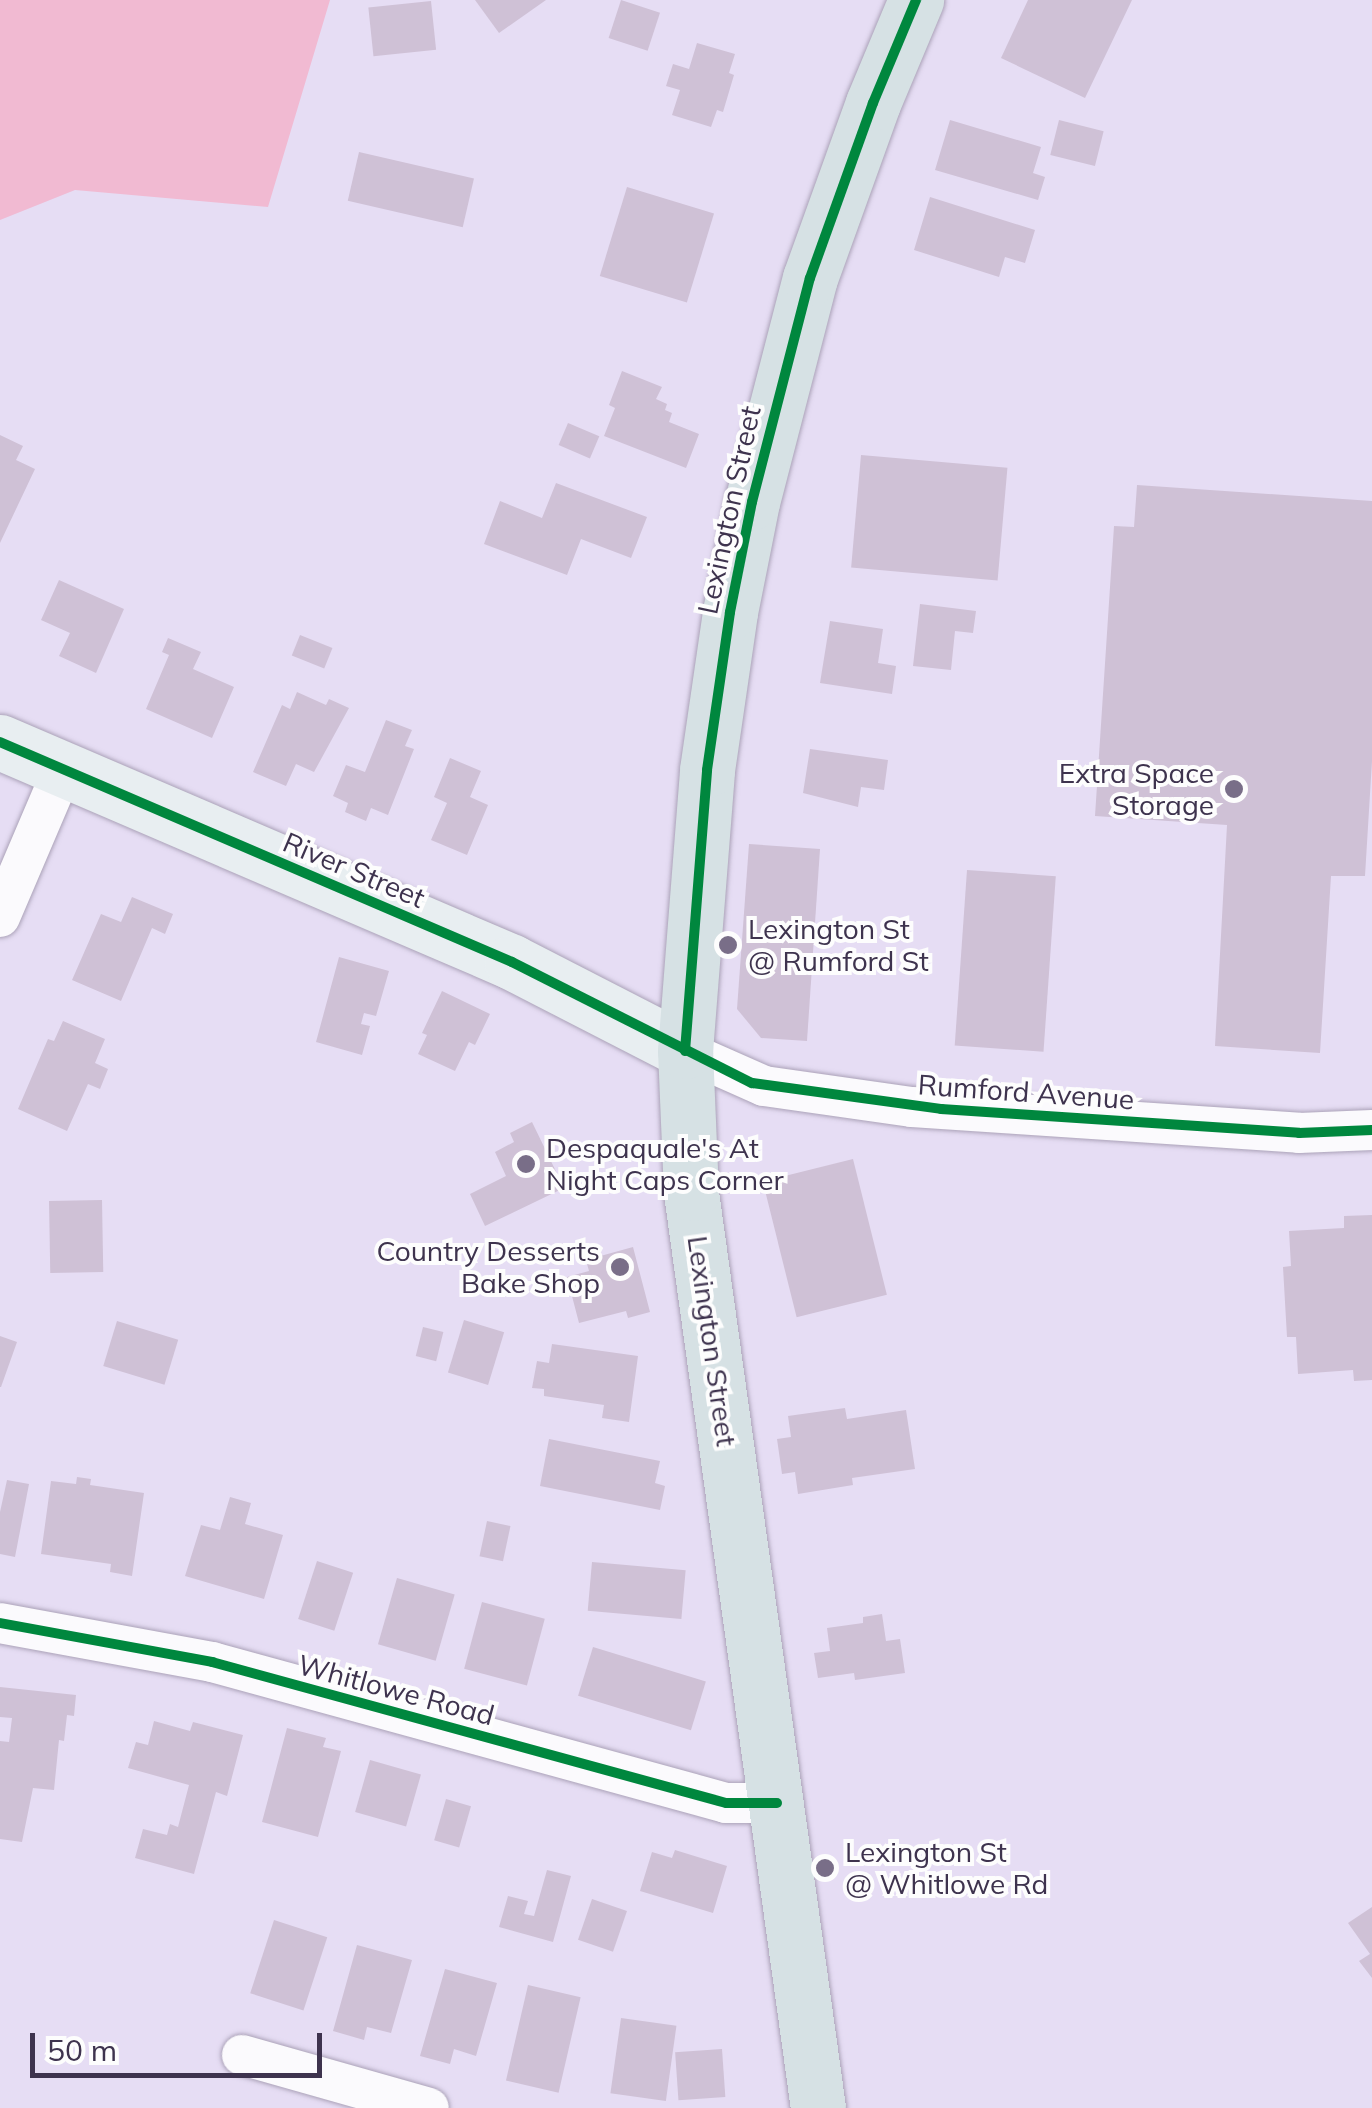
<!DOCTYPE html>
<html>
<head>
<meta charset="utf-8">
<style>
  body { margin:0 }
  #map { position:relative; width:1372px; height:2108px; overflow:hidden; background:#e6ddf4; font-family:Mulish,sans-serif }
  div>[style] { position:absolute }
  .green>* { inset:0; background:#f1bad2 }
  .building>* { inset:0; background:#cfc1d6; transform-origin:0 0 }
  .roads { filter:drop-shadow(0 0 2px #aba2b8) drop-shadow(0 0 2px #aba2b8) }
  .street>* { height:40px; margin:-20px; padding:0 20px; transform-origin:20px; border-radius:20px; background:#fbfafd }
  .secondary>* { height:55px; margin:-27.5px; padding:0 27.5px; transform-origin:27.5px; border-radius:27.5px; background:#e8eef1 }
  .primary>* { height:55px; margin:-27.5px; padding:0 27.5px; transform-origin:27.5px; border-radius:27.5px; background:#d6e1e4 }
  .cycleway>* { height:10px; margin:-5px; padding:0 5px; transform-origin:5px; border-radius:5px; background:#00873e }
  .dots>* { width:28px; height:28px; translate:-50% -50%; box-sizing:border-box; border:5px solid #fdfdfd; border-radius:50% }
  span { translate:-50% -50%; white-space:nowrap; text-align:center; line-height:1.15; -webkit-text-stroke:8px #fdfdfd; paint-order:stroke }
  .street-label { font-size:28px; color:#3e334e }
  .poi-label { font-size:28px; color:#3e334e }
  .right { translate:-100% -50%; text-align:right }
  .left { translate:0 -50%; text-align:left }
  .scale { position:absolute; left:30px; top:2033px; width:292px; height:45px; box-sizing:border-box; border:5px solid #3e334e; border-top:0; padding-left:12px; font-size:30px; line-height:35px; white-space:nowrap; color:#3e334e; -webkit-text-stroke:8px #fdfdfd; paint-order:stroke }
</style>
</head>
<body>
<div id="map">
  <div class="green">
    <div style="clip-path:polygon(0 0,330px 0,268px 207px,75px 190px,0 220px)"></div>
  </div>
  <div class="building">
    <div style="clip-path:polygon(475px 0,546px 0,499px 33px)"></div>
    <div style="left:621px;top:0;width:41px;height:40px;rotate:18deg"></div>
    <div style="clip-path:polygon(1028px 0,1132px 0,1085px 98px,1001px 58px)"></div>
    <div style="left:431px;top:1px;width:49px;height:63px;rotate:84deg"></div>
    <div style="clip-path:polygon(697px 43px,735px 54px,729px 73px,734px 75px,723px 112px,717px 110px,711px 127px,672px 115px,680px 90px,666px 86px,673px 64px,689px 69px)"></div>
    <div style="clip-path:polygon(950px 120px,1041px 147px,1033px 173px,1045px 177px,1038px 200px,935px 170px)"></div>
    <div style="left:1059px;top:120px;width:46px;height:36px;rotate:14deg"></div>
    <div style="left:359px;top:152px;width:118px;height:50px;rotate:13deg"></div>
    <div style="left:627px;top:187px;width:91px;height:93px;rotate:17deg"></div>
    <div style="clip-path:polygon(930px 197px,1035px 230px,1025px 263px,1005px 257px,999px 277px,914px 250px)"></div>
    <div style="clip-path:polygon(622px 371px,662px 387px,656px 399px,667px 404px,665px 410px,672px 413px,669px 422px,699px 434px,686px 468px,604px 436px,615px 408px,609px 405px)"></div>
    <div style="left:568px;top:423px;width:34px;height:24px;rotate:23deg"></div>
    <div style="clip-path:polygon(0 435px,23px 446px,16px 460px,35px 469px,0 543px)"></div>
    <div style="left:861px;top:455px;width:147px;height:113px;rotate:5deg"></div>
    <div style="clip-path:polygon(556px 483px,647px 517px,631px 558px,581px 539px,567px 575px,484px 544px,500px 501px,542px 518px)"></div>
    <div style="clip-path:polygon(1137px 485px,1372px 501px,1372px 761px,1365px 876px,1331px 876px,1320px 1053px,1215px 1046px,1227px 825px,1095px 816px,1114px 526px,1134px 527px)"></div>
    <div style="clip-path:polygon(59px 580px,124px 609px,96px 673px,59px 656px,70px 633px,41px 620px)"></div>
    <div style="clip-path:polygon(920px 604px,976px 611px,973px 633px,955px 631px,951px 670px,913px 666px)"></div>
    <div style="clip-path:polygon(830px 621px,883px 629px,878px 663px,896px 666px,892px 694px,820px 683px)"></div>
    <div style="left:300px;top:635px;width:35px;height:22px;rotate:22deg"></div>
    <div style="clip-path:polygon(168px 638px,201px 652px,193px 669px,234px 687px,212px 738px,146px 709px,169px 655px,162px 652px)"></div>
    <div style="clip-path:polygon(297px 692px,326px 705px,329px 699px,349px 708px,314px 772px,296px 764px,286px 786px,253px 772px,282px 705px,290px 709px)"></div>
    <div style="clip-path:polygon(386px 720px,412px 730px,405px 746px,414px 749px,388px 815px,371px 808px,366px 821px,345px 812px,348px 803px,333px 796px,346px 765px,365px 772px)"></div>
    <div style="clip-path:polygon(810px 749px,888px 760px,884px 790px,861px 787px,858px 807px,803px 793px)"></div>
    <div style="clip-path:polygon(450px 758px,481px 771px,470px 797px,488px 805px,467px 855px,431px 840px,447px 803px,434px 797px)"></div>
    <div style="clip-path:polygon(749px 844px,820px 849px,807px 1041px,761px 1038px,737px 1009px)"></div>
    <div style="left:967px;top:870px;width:89px;height:176px;rotate:4deg"></div>
    <div style="clip-path:polygon(132px 897px,173px 914px,165px 934px,152px 928px,121px 1001px,72px 980px,101px 914px,121px 922px)"></div>
    <div style="clip-path:polygon(339px 957px,389px 971px,376px 1016px,364px 1013px,361px 1024px,370px 1026px,362px 1055px,316px 1042px)"></div>
    <div style="clip-path:polygon(442px 991px,490px 1014px,475px 1045px,469px 1042px,455px 1071px,418px 1054px,427px 1035px,422px 1033px)"></div>
    <div style="clip-path:polygon(63px 1021px,105px 1039px,95px 1063px,108px 1069px,100px 1089px,88px 1084px,67px 1131px,18px 1109px,48px 1039px,54px 1041px)"></div>
    <div style="clip-path:polygon(532px 1122px,564px 1188px,485px 1226px,470px 1194px,506px 1176px,495px 1152px,514px 1142px,510px 1133px)"></div>
    <div style="left:853px;top:1159px;width:140px;height:93px;rotate:76deg"></div>
    <div style="left:102px;top:1200px;width:72px;height:53px;rotate:89deg"></div>
    <div style="clip-path:polygon(1372px 1215px,1372px 1380px,1354px 1381px,1353px 1370px,1298px 1374px,1296px 1337px,1287px 1337px,1283px 1267px,1291px 1266px,1289px 1231px,1344px 1228px,1344px 1216px)"></div>
    <div style="clip-path:polygon(633px 1247px,650px 1312px,628px 1318px,626px 1311px,579px 1323px,567px 1277px,589px 1271px,586px 1260px)"></div>
    <div style="left:464px;top:1320px;width:42px;height:55px;rotate:17deg"></div>
    <div style="left:117px;top:1321px;width:64px;height:47px;rotate:17deg"></div>
    <div style="left:423px;top:1327px;width:21px;height:30px;rotate:14deg"></div>
    <div style="clip-path:polygon(0 1336px,17px 1342px,1px 1387px,0 1387px)"></div>
    <div style="clip-path:polygon(552px 1344px,638px 1356px,629px 1422px,602px 1418px,604px 1405px,544px 1396px,544px 1389px,532px 1388px,537px 1361px,549px 1363px)"></div>
    <div style="clip-path:polygon(845px 1408px,847px 1419px,906px 1410px,915px 1469px,852px 1478px,853px 1485px,798px 1494px,795px 1472px,782px 1474px,777px 1439px,791px 1437px,788px 1416px)"></div>
    <div style="clip-path:polygon(549px 1439px,660px 1461px,655px 1483px,665px 1486px,660px 1510px,540px 1486px)"></div>
    <div style="clip-path:polygon(77px 1477px,91px 1479px,90px 1485px,144px 1493px,132px 1576px,110px 1572px,111px 1564px,41px 1554px,51px 1481px,76px 1484px)"></div>
    <div style="clip-path:polygon(7px 1480px,29px 1484px,15px 1557px,0 1554px,0 1512px)"></div>
    <div style="clip-path:polygon(230px 1497px,251px 1503px,245px 1524px,283px 1535px,264px 1599px,185px 1576px,201px 1525px,220px 1530px)"></div>
    <div style="left:487px;top:1521px;width:24px;height:36px;rotate:12deg"></div>
    <div style="left:317px;top:1561px;width:38px;height:61px;rotate:18deg"></div>
    <div style="left:592px;top:1562px;width:94px;height:49px;rotate:5deg"></div>
    <div style="left:397px;top:1578px;width:60px;height:69px;rotate:16deg"></div>
    <div style="left:482px;top:1602px;width:65px;height:69px;rotate:15deg"></div>
    <div style="clip-path:polygon(882px 1614px,886px 1641px,900px 1639px,905px 1673px,855px 1680px,854px 1673px,818px 1678px,814px 1653px,830px 1651px,827px 1628px,863px 1623px,863px 1617px)"></div>
    <div style="left:593px;top:1647px;width:118px;height:51px;rotate:17deg"></div>
    <div style="clip-path:polygon(0 1687px,76px 1695px,74px 1716px,67px 1715px,64px 1741px,59px 1740px,54px 1790px,33px 1788px,22px 1842px,0 1839px,0 1741px,9px 1742px,12px 1718px,0 1717px)"></div>
    <div style="clip-path:polygon(154px 1721px,190px 1731px,193px 1722px,243px 1735px,227px 1796px,216px 1792px,194px 1874px,135px 1858px,143px 1829px,167px 1835px,170px 1824px,178px 1827px,189px 1785px,128px 1768px,136px 1742px,148px 1745px)"></div>
    <div style="clip-path:polygon(287px 1728px,326px 1738px,323px 1747px,341px 1751px,318px 1837px,262px 1822px)"></div>
    <div style="left:370px;top:1760px;width:53px;height:54px;rotate:16deg"></div>
    <div style="left:446px;top:1799px;width:26px;height:43px;rotate:16deg"></div>
    <div style="clip-path:polygon(675px 1850px,727px 1866px,713px 1913px,640px 1891px,652px 1852px,672px 1858px)"></div>
    <div style="clip-path:polygon(547px 1870px,571px 1876px,553px 1942px,499px 1927px,508px 1896px,528px 1901px,524px 1914px,534px 1916px)"></div>
    <div style="left:592px;top:1899px;width:37px;height:43px;rotate:19deg"></div>
    <div style="clip-path:polygon(1372px 1907px,1372px 1978px,1359px 1961px,1370px 1954px,1348px 1923px)"></div>
    <div style="left:274px;top:1920px;width:56px;height:77px;rotate:18deg"></div>
    <div style="clip-path:polygon(357px 1945px,412px 1960px,391px 2033px,367px 2027px,364px 2040px,333px 2031px)"></div>
    <div style="clip-path:polygon(445px 1969px,497px 1983px,476px 2056px,454px 2049px,450px 2064px,420px 2056px)"></div>
    <div style="left:528px;top:1985px;width:54px;height:98px;rotate:13deg"></div>
    <div style="left:621px;top:2018px;width:56px;height:76px;rotate:8deg"></div>
    <div style="left:722px;top:2049px;width:48px;height:47px;rotate:86deg"></div>
  </div>
  <div class="roads">
    <div class="street">
      <div style="left:0;top:917px;width:161px;rotate:-66.9deg"></div>
      <div style="left:685px;top:1051px;width:86px;rotate:23.9deg"></div>
      <div style="left:764px;top:1086px;width:149px;rotate:8.1deg"></div>
      <div style="left:912px;top:1107px;width:388px;rotate:3.8deg"></div>
      <div style="left:1299px;top:1133px;width:73px;rotate:-2.4deg"></div>
      <div style="left:0;top:1623px;width:216px;rotate:10.4deg"></div>
      <div style="left:212px;top:1662px;width:533px;rotate:15.34deg"></div>
      <div style="left:726px;top:1803px;width:51px"></div>
      <div style="left:242px;top:2055px;width:194px;rotate:15.8deg"></div>
    </div>
    <div class="secondary">
      <div style="left:0;top:742px;width:557px;rotate:23.25deg"></div>
      <div style="left:512px;top:962px;width:195px;rotate:27.2deg"></div>
    </div>
    <div class="primary">
      <div style="left:818px;top:2108px;width:924px;rotate:-97.9deg"></div>
      <div style="left:691px;top:1193px;width:142px;rotate:-92.4deg"></div>
      <div style="left:685px;top:1051px;width:282px;rotate:-85.5deg"></div>
      <div style="left:707px;top:770px;width:160px;rotate:-81.7deg"></div>
      <div style="left:730px;top:612px;width:112px;rotate:-78.7deg"></div>
      <div style="left:752px;top:502px;width:231px;rotate:-75.5deg"></div>
      <div style="left:810px;top:278px;width:186px;rotate:-70.2deg"></div>
      <div style="left:873px;top:103px;width:112px;rotate:-67.3deg"></div>
    </div>
  </div>
  <div class="cycleway">
    <div style="left:0;top:742px;width:557px;rotate:23.25deg"></div>
    <div style="left:512px;top:962px;width:269px;rotate:26.8deg"></div>
    <div style="left:752px;top:1083px;width:191px;rotate:7.8deg"></div>
    <div style="left:941px;top:1109px;width:359px;rotate:3.8deg"></div>
    <div style="left:1299px;top:1133px;width:73px;rotate:-2.4deg"></div>
    <div style="left:685px;top:1051px;width:282px;rotate:-85.5deg"></div>
    <div style="left:707px;top:770px;width:160px;rotate:-81.7deg"></div>
    <div style="left:730px;top:612px;width:112px;rotate:-78.7deg"></div>
    <div style="left:752px;top:502px;width:231px;rotate:-75.5deg"></div>
    <div style="left:810px;top:278px;width:186px;rotate:-70.2deg"></div>
    <div style="left:873px;top:103px;width:112px;rotate:-67.3deg"></div>
    <div style="left:0;top:1623px;width:216px;rotate:10.4deg"></div>
    <div style="left:212px;top:1662px;width:533px;rotate:15.34deg"></div>
    <div style="left:726px;top:1803px;width:51px"></div>
  </div>
  <div class="dots">
    <div style="left:1234px;top:789px;background:#796e88"></div>
    <div style="left:728px;top:945px;background:#796e88"></div>
    <div style="left:526px;top:1164px;background:#796e88"></div>
    <div style="left:620px;top:1267px;background:#796e88"></div>
    <div style="left:825px;top:1868px;background:#796e88"></div>
  </div>
  <div class="street-label">
    <span style="left:729px;top:510px;rotate:-78deg">Lexington Street</span>
    <span style="left:354px;top:870px;rotate:23deg">River Street</span>
    <span style="left:1026px;top:1092px;rotate:4deg">Rumford Avenue</span>
    <span style="left:712px;top:1341px;rotate:82deg">Lexington Street</span>
    <span style="left:396px;top:1690px;rotate:15deg">Whitlowe Road</span>
  </div>
  <div class="poi-label">
    <span class="right" style="left:1214px;top:789px">Extra Space<br>Storage</span>
    <span class="left" style="left:748px;top:945px">Lexington St<br>@ Rumford St</span>
    <span class="left" style="left:546px;top:1164px">Despaquale's At<br>Night Caps Corner</span>
    <span class="right" style="left:600px;top:1267px">Country Desserts<br>Bake Shop</span>
    <span class="left" style="left:845px;top:1868px">Lexington St<br>@ Whitlowe Rd</span>
  </div>
  <div class="scale">50 m</div>
</div>
</body>
</html>
